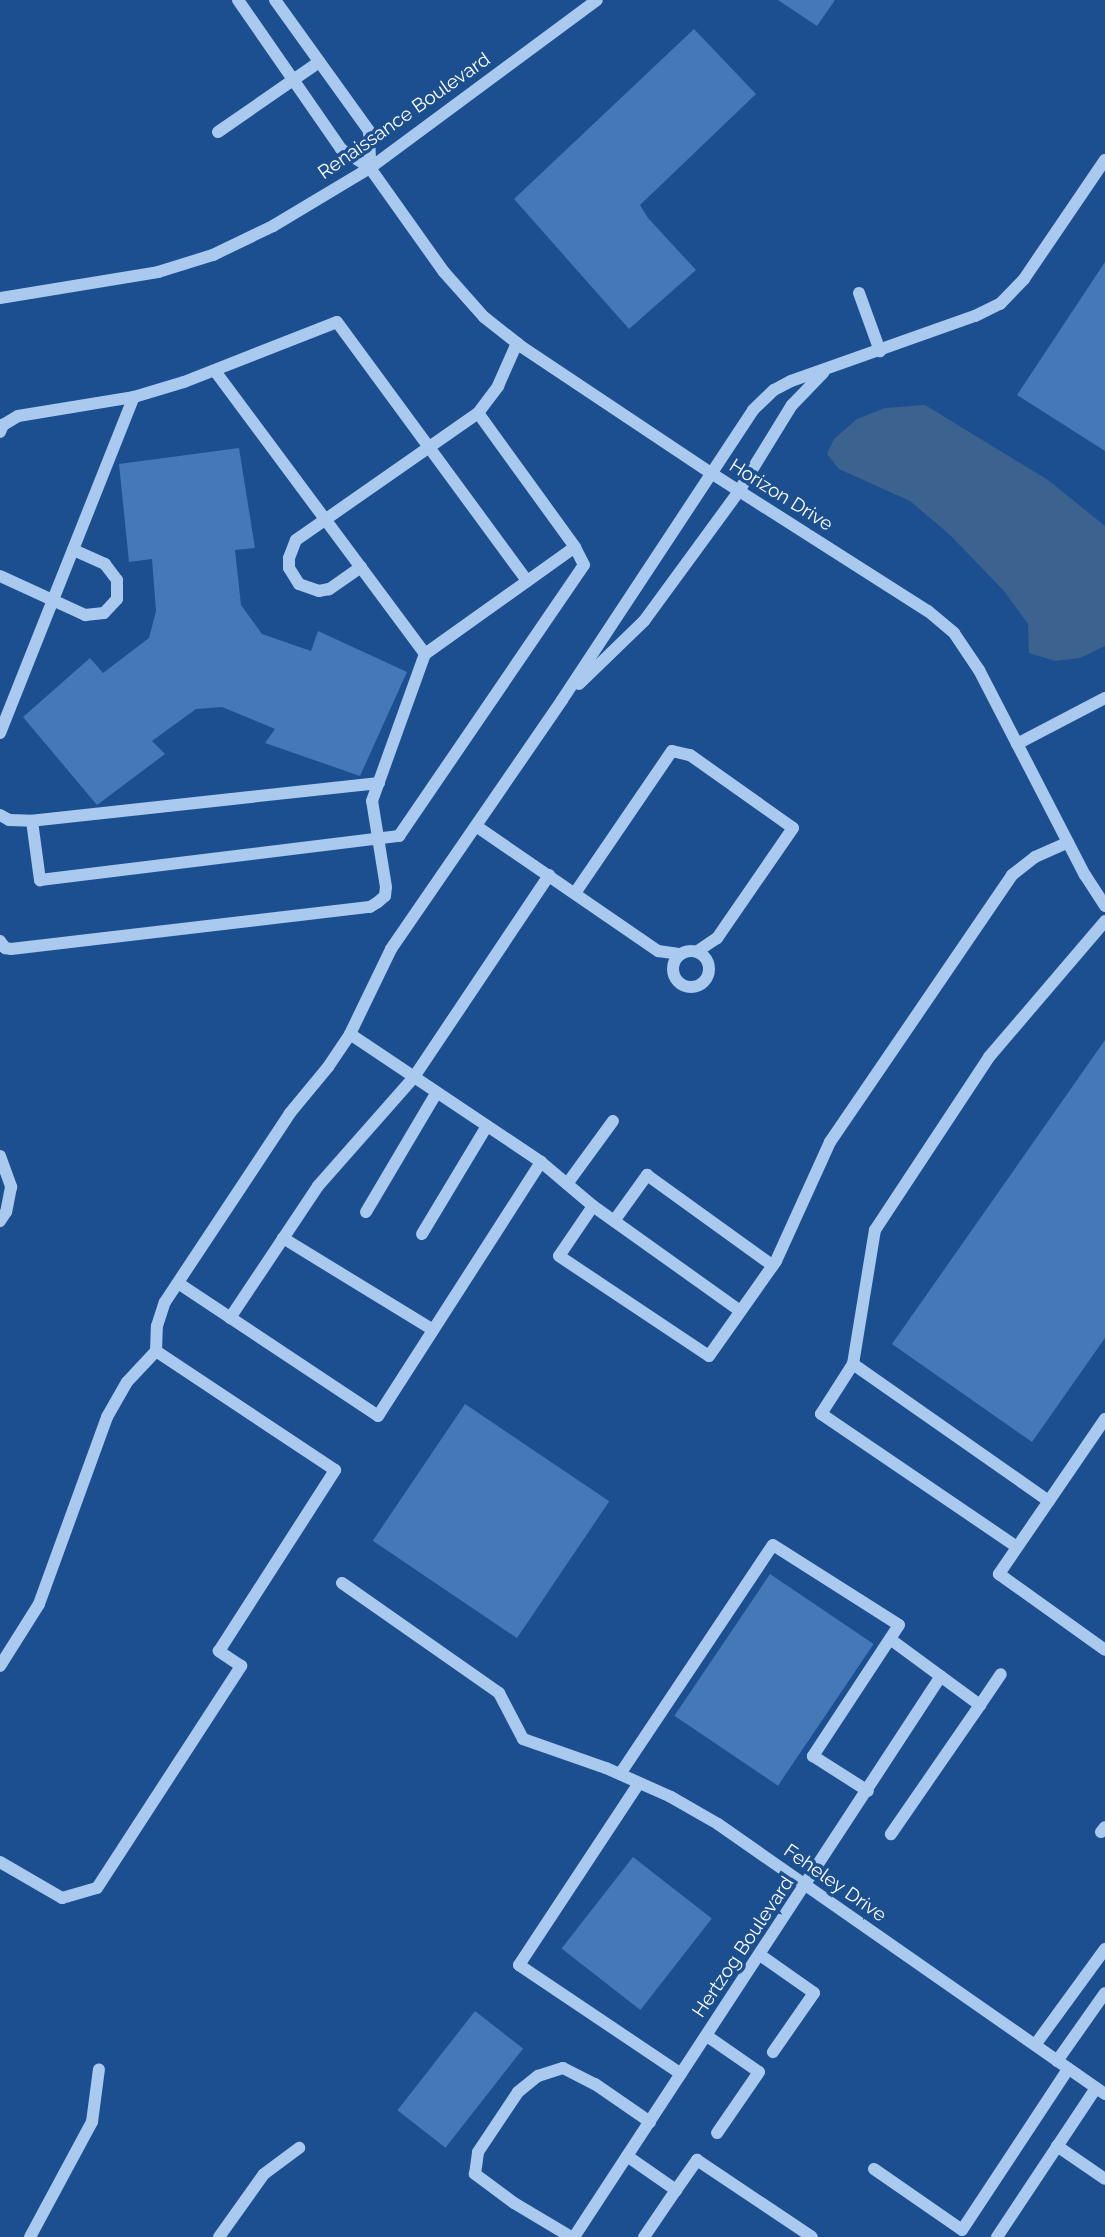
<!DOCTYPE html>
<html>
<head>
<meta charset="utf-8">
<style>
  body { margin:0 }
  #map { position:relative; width:1105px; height:2237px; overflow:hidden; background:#1b4f8f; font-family:Raleway,sans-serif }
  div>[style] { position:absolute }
  .water>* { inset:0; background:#3c6290 }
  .building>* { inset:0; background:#4478b7; transform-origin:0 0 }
  .minor>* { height:12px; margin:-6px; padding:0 6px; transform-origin:6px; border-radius:6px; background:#a9c9ee }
  .minor>.ring { margin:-6px; padding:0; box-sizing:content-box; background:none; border:12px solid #a9c9ee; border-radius:50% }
  span { translate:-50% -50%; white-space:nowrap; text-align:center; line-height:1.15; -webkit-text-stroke:7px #1b4f8f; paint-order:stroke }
  .street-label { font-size:19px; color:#fff }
</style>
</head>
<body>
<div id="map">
  <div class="water">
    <div style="clip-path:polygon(925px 405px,1048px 480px,1105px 526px,1105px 646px,1080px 658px,1055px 661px,1029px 653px,1028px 624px,1004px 591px,949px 534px,910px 501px,839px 469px,827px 454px,834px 439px,857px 419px,885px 408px)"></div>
  </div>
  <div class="building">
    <div style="clip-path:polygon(778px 0,835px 0,817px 26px)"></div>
    <div style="clip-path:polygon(694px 29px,756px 94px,640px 205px,648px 218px,696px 270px,629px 329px,514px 199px)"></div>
    <div style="clip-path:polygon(1105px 262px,1105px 451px,1017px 395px)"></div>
    <div style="clip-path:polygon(239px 448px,255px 548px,235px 550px,241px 605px,262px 634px,311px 651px,318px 631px,407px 672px,360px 776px,265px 743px,275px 729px,222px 707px,196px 709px,152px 741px,165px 754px,97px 805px,23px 717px,90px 658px,103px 673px,149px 638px,156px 611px,152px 559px,129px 562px,119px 464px)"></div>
    <div style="clip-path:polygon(1105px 1040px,1105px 1338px,1032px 1442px,892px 1344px)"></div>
    <div style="left:465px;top:1404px;width:174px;height:165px;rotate:34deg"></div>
    <div style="left:770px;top:1574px;width:125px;height:171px;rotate:34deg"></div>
    <div style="left:633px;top:1857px;width:100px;height:116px;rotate:38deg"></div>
    <div style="left:475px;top:2011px;width:61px;height:126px;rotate:38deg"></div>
  </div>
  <div class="minor">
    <div style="left:238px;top:0;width:181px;rotate:55.3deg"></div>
    <div style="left:341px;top:149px;width:35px;rotate:33deg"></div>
    <div style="left:370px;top:168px;width:128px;rotate:54.6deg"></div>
    <div style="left:444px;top:272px;width:60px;rotate:48.4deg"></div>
    <div style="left:484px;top:317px;width:48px;rotate:38.3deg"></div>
    <div style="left:522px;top:347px;width:227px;rotate:33.7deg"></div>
    <div style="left:711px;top:473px;width:257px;rotate:32.5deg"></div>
    <div style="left:928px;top:611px;width:34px;rotate:40deg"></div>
    <div style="left:954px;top:633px;width:45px;rotate:56deg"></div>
    <div style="left:979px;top:670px;width:231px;rotate:62.7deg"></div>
    <div style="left:1085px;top:875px;width:37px;rotate:57deg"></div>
    <div style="left:275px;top:0;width:161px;rotate:54.3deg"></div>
    <div style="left:369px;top:131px;width:37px;rotate:88deg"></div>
    <div style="left:218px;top:132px;width:123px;rotate:-34.7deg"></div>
    <div style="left:859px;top:293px;width:62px;rotate:70.1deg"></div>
    <div style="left:0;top:298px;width:160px;rotate:-9.3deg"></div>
    <div style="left:158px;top:272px;width:58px;rotate:-17.2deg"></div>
    <div style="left:213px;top:255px;width:67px;rotate:-25.8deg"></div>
    <div style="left:273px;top:226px;width:113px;rotate:-30.9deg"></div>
    <div style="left:370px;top:168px;width:282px;rotate:-36.5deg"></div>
    <div style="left:215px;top:371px;width:352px;rotate:53.4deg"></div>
    <div style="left:0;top:432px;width:8px;rotate:-67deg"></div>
    <div style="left:3px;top:425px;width:17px;rotate:-31deg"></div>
    <div style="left:18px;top:416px;width:118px;rotate:-9.3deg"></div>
    <div style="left:134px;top:397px;width:52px;rotate:-16.7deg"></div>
    <div style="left:184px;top:382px;width:164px;rotate:-21.4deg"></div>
    <div style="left:337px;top:322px;width:321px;rotate:53.7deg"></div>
    <div style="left:361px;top:567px;width:39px;rotate:145deg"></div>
    <div style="left:329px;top:589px;width:10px;rotate:169deg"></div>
    <div style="left:319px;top:591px;width:21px;rotate:-161deg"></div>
    <div style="left:299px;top:584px;width:19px;rotate:-122deg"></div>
    <div style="left:289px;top:568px;width:10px;rotate:-90deg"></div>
    <div style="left:289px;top:558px;width:19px;rotate:-69deg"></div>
    <div style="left:296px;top:540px;width:222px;rotate:-34.9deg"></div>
    <div style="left:478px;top:413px;width:34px;rotate:-53deg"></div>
    <div style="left:498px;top:386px;width:47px;rotate:-66.2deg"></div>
    <div style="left:0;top:576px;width:94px;rotate:24.6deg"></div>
    <div style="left:85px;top:615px;width:19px;rotate:-6deg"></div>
    <div style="left:104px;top:613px;width:19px;rotate:-47deg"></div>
    <div style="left:117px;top:599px;width:19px;rotate:-90deg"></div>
    <div style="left:117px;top:580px;width:20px;rotate:-127deg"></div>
    <div style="left:105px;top:564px;width:35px;rotate:-156deg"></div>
    <div style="left:579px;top:684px;width:91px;rotate:-44.1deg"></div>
    <div style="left:644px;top:621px;width:161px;rotate:-53.8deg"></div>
    <div style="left:739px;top:491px;width:101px;rotate:-58.4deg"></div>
    <div style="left:792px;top:405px;width:45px;rotate:-45.9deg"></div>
    <div style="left:0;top:733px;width:362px;rotate:-68.3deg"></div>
    <div style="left:1017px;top:744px;width:99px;rotate:-27.6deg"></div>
    <div style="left:379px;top:783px;width:349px;rotate:173.8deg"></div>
    <div style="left:32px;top:821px;width:60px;rotate:82.3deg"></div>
    <div style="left:40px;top:880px;width:362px;rotate:-7deg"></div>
    <div style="left:399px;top:836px;width:328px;rotate:-55.7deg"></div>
    <div style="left:584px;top:565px;width:20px;rotate:-117deg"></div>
    <div style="left:575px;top:547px;width:165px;rotate:-125.9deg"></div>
    <div style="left:0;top:815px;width:10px;rotate:29deg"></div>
    <div style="left:9px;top:820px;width:23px;rotate:2deg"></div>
    <div style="left:476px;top:826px;width:221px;rotate:34.5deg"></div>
    <div style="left:658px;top:951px;width:21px;rotate:8deg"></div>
    <div style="left:575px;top:893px;width:172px;rotate:-55.7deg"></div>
    <div style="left:672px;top:751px;width:18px;rotate:13deg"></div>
    <div style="left:690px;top:755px;width:126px;rotate:35.3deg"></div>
    <div style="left:793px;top:828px;width:134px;rotate:124.6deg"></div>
    <div style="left:717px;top:938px;width:23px;rotate:146deg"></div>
    <div style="left:0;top:941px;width:9px;rotate:54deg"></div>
    <div style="left:5px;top:948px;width:6px;rotate:9deg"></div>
    <div style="left:11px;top:949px;width:361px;rotate:-6.7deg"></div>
    <div style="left:370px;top:907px;width:9px;rotate:-32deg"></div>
    <div style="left:378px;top:902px;width:9px;rotate:-41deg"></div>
    <div style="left:385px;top:896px;width:9px;rotate:-84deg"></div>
    <div style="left:386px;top:887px;width:87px;rotate:-99.2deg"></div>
    <div style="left:372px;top:801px;width:156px;rotate:-70.2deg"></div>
    <div style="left:425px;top:654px;width:184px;rotate:-35.5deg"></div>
    <div class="ring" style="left:673px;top:951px;width:24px;height:24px"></div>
    <div style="left:350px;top:1034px;width:230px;rotate:33.8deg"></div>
    <div style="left:541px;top:1162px;width:68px;rotate:40.2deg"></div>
    <div style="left:593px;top:1206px;width:181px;rotate:35.5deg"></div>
    <div style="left:0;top:1156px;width:33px;rotate:70deg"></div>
    <div style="left:11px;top:1187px;width:25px;rotate:101deg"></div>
    <div style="left:6px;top:1212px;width:11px;rotate:124deg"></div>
    <div style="left:567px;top:1184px;width:78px;rotate:-53.9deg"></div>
    <div style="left:593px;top:1206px;width:60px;rotate:124.2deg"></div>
    <div style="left:559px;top:1256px;width:180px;rotate:33.7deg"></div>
    <div style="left:709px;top:1356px;width:116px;rotate:-54.8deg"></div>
    <div style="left:776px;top:1261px;width:131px;rotate:-65.6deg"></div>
    <div style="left:830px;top:1142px;width:323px;rotate:-55.7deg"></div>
    <div style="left:1012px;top:875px;width:29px;rotate:-38deg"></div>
    <div style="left:1035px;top:857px;width:36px;rotate:-24deg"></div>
    <div style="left:366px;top:1212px;width:139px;rotate:-59.4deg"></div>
    <div style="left:614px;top:1221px;width:57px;rotate:-54.3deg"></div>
    <div style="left:647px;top:1175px;width:155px;rotate:35.8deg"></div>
    <div style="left:422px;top:1234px;width:126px;rotate:-59deg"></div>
    <div style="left:283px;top:1238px;width:176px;rotate:31.5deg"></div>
    <div style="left:178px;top:1283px;width:240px;rotate:33.6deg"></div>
    <div style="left:378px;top:1416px;width:302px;rotate:-57.3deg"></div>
    <div style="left:230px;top:1318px;width:159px;rotate:-56.3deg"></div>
    <div style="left:318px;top:1186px;width:145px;rotate:-48.6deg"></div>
    <div style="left:414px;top:1077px;width:243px;rotate:-56.2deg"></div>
    <div style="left:853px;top:1364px;width:239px;rotate:35deg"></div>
    <div style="left:1105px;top:1419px;width:188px;rotate:124.4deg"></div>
    <div style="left:999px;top:1574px;width:130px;rotate:35.6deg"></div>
    <div style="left:1017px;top:1547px;width:237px;rotate:-145.8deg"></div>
    <div style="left:821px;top:1414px;width:59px;rotate:-57.4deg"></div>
    <div style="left:853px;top:1364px;width:136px;rotate:-80.7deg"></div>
    <div style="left:875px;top:1230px;width:207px;rotate:-56.6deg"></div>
    <div style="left:989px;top:1057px;width:179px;rotate:-49.5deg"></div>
    <div style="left:342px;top:1583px;width:192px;rotate:35deg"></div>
    <div style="left:499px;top:1693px;width:52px;rotate:62.4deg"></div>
    <div style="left:523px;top:1739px;width:88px;rotate:19.3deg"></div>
    <div style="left:606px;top:1768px;width:71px;rotate:24deg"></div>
    <div style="left:671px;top:1797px;width:54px;rotate:29.9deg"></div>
    <div style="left:718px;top:1824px;width:472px;rotate:34.9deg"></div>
    <div style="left:890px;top:1639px;width:112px;rotate:36.3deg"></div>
    <div style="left:980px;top:1705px;width:157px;rotate:124.6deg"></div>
    <div style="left:0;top:1666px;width:73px;rotate:-57.8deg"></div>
    <div style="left:39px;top:1604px;width:199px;rotate:-70deg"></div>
    <div style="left:107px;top:1417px;width:40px;rotate:-60.3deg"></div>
    <div style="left:127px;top:1382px;width:42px;rotate:-46.9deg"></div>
    <div style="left:156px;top:1351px;width:25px;rotate:-88deg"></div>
    <div style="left:157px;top:1326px;width:25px;rotate:-72deg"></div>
    <div style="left:165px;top:1302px;width:227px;rotate:-56.5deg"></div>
    <div style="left:290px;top:1113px;width:60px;rotate:-50.4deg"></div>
    <div style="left:328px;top:1067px;width:40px;rotate:-56deg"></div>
    <div style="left:350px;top:1034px;width:94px;rotate:-64.2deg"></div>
    <div style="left:391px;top:949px;width:302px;rotate:-55.5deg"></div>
    <div style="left:562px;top:700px;width:347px;rotate:-56.6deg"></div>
    <div style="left:753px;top:410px;width:29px;rotate:-44deg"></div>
    <div style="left:774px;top:390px;width:19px;rotate:-28deg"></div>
    <div style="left:791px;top:381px;width:195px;rotate:-19.5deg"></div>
    <div style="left:975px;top:316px;width:28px;rotate:-26deg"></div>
    <div style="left:1000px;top:304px;width:35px;rotate:-46deg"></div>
    <div style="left:1024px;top:279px;width:144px;rotate:-55.8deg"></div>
    <div style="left:980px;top:1705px;width:37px;rotate:-56deg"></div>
    <div style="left:620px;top:1774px;width:275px;rotate:-56.3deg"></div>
    <div style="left:773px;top:1545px;width:149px;rotate:32.4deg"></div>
    <div style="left:899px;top:1625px;width:157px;rotate:123.3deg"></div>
    <div style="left:813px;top:1756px;width:65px;rotate:32.5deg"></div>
    <div style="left:639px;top:1783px;width:218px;rotate:123.4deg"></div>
    <div style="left:519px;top:1965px;width:195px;rotate:33.9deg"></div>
    <div style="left:1101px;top:1832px;width:6px;rotate:-51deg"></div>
    <div style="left:0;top:1862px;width:72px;rotate:30.1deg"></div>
    <div style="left:62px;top:1898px;width:36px;rotate:-16deg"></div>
    <div style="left:97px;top:1888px;width:265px;rotate:-57deg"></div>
    <div style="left:241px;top:1666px;width:27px;rotate:-146deg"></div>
    <div style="left:219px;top:1651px;width:215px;rotate:-57.3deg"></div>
    <div style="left:335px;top:1470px;width:215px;rotate:-146.4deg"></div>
    <div style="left:760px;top:1955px;width:66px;rotate:35.1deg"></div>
    <div style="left:814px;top:1993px;width:72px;rotate:124.8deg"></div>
    <div style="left:707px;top:2036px;width:63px;rotate:34.7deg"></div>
    <div style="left:759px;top:2072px;width:74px;rotate:124.5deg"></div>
    <div style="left:1035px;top:2045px;width:119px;rotate:-53.9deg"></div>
    <div style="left:1057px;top:2061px;width:83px;rotate:-54.8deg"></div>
    <div style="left:1057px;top:2146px;width:58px;rotate:34.5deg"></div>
    <div style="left:627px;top:2156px;width:60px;rotate:34.8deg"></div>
    <div style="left:676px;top:2190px;width:37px;rotate:-55deg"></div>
    <div style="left:697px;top:2160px;width:138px;rotate:33.8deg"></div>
    <div style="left:874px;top:2169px;width:107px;rotate:34.7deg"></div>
    <div style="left:962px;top:2230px;width:193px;rotate:-56.6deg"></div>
    <div style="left:30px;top:2237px;width:131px;rotate:-61.7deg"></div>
    <div style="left:92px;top:2122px;width:53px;rotate:-82.5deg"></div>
    <div style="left:219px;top:2237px;width:77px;rotate:-54.5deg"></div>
    <div style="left:264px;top:2174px;width:44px;rotate:-36.6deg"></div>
    <div style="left:571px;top:2237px;width:66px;rotate:-149.2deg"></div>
    <div style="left:514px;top:2203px;width:49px;rotate:-143.4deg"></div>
    <div style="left:475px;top:2174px;width:22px;rotate:-82deg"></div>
    <div style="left:478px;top:2152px;width:72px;rotate:-56.3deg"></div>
    <div style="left:518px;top:2092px;width:26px;rotate:-39deg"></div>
    <div style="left:538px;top:2076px;width:26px;rotate:-18deg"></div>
    <div style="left:563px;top:2068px;width:36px;rotate:27deg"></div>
    <div style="left:595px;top:2084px;width:67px;rotate:34.6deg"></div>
    <div style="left:574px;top:2237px;width:670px;rotate:-56.81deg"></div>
    <div style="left:644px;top:2237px;width:57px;rotate:-55.8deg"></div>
    <div style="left:997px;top:2237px;width:179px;rotate:-56.4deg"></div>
  </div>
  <div class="street-label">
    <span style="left:404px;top:116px;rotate:-35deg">Renaissance Boulevard</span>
    <span style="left:781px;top:495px;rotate:32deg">Horizon Drive</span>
    <span style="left:835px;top:1883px;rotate:35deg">Feheley Drive</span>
    <span style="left:743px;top:1947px;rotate:-56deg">Hertzog Boulevard</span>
  </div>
</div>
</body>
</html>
